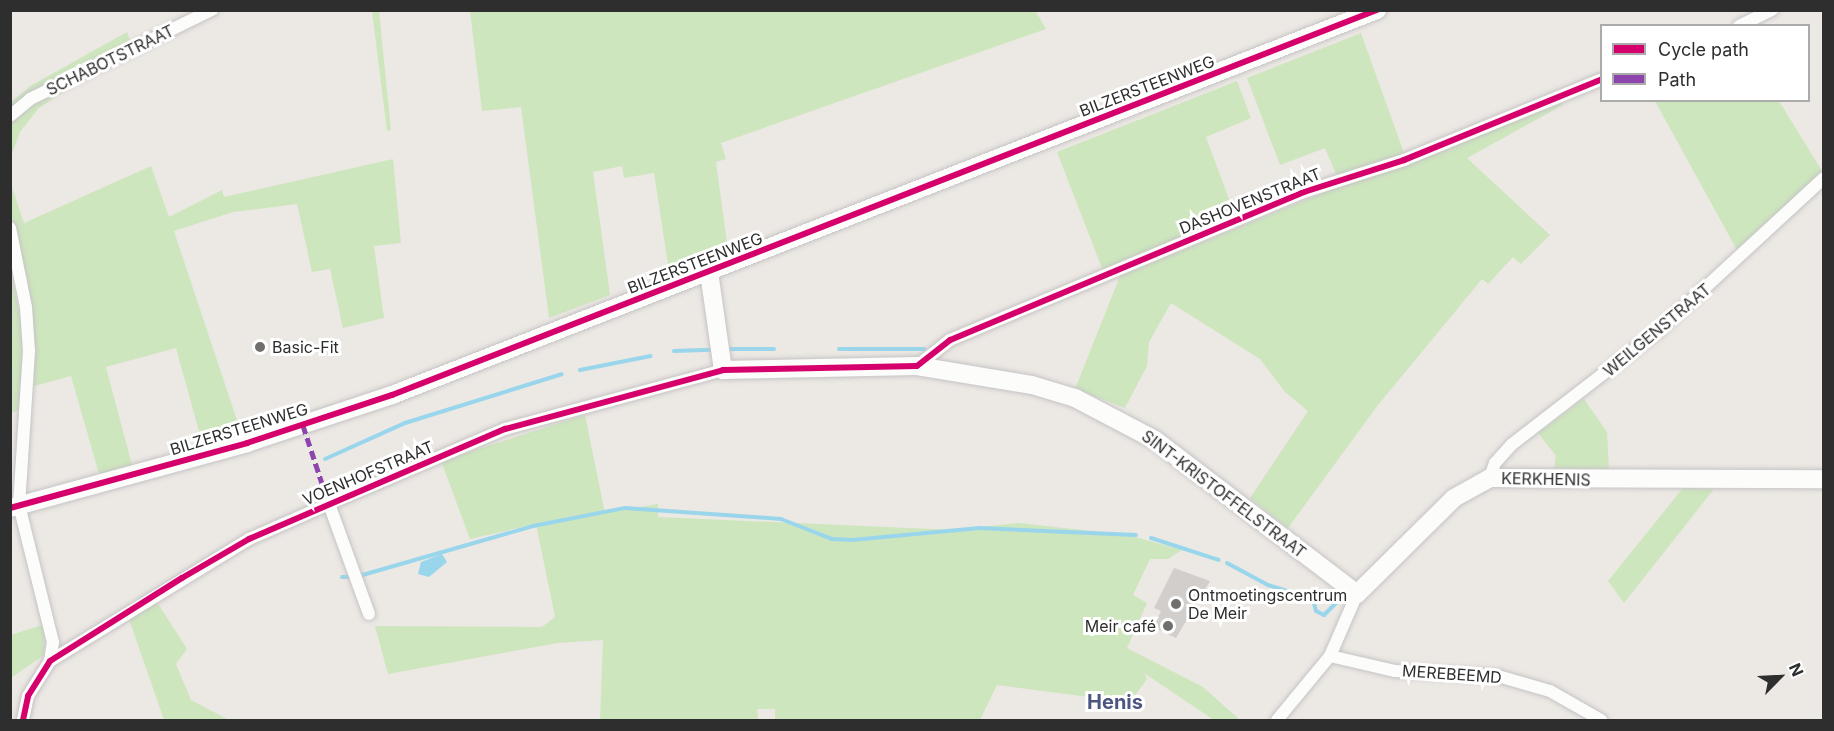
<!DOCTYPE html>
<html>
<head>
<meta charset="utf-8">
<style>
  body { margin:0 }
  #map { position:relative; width:1834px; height:731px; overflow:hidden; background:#ece8e4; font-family:Inter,sans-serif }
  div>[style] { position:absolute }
  .green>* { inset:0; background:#cee6be }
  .water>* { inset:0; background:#99d6ec }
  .stream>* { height:4px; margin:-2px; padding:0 2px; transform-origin:2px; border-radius:2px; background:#99d6ec }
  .building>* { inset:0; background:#d1cecb }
  .roads { filter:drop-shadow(0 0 2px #c5c4c5) drop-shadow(0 0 2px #c5c4c5) }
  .street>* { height:12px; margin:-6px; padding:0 6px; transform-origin:6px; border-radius:6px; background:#fcfcfb }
  .secondary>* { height:18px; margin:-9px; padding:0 9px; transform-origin:9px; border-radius:9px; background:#fcfcfb }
  .quiet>* { height:4.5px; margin-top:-2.25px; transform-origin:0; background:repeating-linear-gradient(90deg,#8e44ad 0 9px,transparent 0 13.5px) }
  .cycleway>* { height:6px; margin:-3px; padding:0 3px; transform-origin:3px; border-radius:3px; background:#d6006c }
  .dots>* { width:16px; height:16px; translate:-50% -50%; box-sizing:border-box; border:3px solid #fff; border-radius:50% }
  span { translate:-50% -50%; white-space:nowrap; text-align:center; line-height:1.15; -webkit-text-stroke:6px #fff; paint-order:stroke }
  .street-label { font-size:16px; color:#2e2e2e }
  .poi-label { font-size:16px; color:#2e2e2e }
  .left { translate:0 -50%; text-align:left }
  .right { translate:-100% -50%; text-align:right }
  .quarter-label { font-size:20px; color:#4d5680; font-weight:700 }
  .frame { position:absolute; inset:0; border:12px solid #2e2e2e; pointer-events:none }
  .legend { position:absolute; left:1600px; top:24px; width:210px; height:78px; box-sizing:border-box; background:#fff; border:2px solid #ababab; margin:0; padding:8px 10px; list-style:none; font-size:18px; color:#2e2e2e }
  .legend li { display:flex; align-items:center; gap:12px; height:30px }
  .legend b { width:30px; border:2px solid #ababab }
  .north { position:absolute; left:1750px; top:647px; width:60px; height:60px; -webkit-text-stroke:4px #fff; paint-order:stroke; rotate:66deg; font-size:16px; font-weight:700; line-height:24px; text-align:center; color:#2e2e2e }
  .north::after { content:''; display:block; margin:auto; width:21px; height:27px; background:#2e2e2e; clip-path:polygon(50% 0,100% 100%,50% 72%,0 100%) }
</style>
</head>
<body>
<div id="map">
  <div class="green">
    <div style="clip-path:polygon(1035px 10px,1046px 29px,721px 143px,726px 159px,716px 162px,728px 250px,669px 271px,654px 173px,624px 178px,622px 166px,593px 172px,610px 295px,549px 318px,521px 107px,482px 111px,470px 11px)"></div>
    <div style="clip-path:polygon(372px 11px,379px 11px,391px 130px,387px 131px)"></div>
    <div style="clip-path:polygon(127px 32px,130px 40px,42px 87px,11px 111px,11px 102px,32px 85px)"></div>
    <div style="clip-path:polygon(1361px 33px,1404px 153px,1338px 179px,1325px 148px,1280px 165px,1247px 78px)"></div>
    <div style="clip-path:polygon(80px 81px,39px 108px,20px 132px,12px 154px,12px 187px,24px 223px,151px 166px,169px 217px,222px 190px,224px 197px,393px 159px,401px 243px,374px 246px,384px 318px,343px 328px,330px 269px,312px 272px,297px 204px,233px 212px,174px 231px,242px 435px,203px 446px,176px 348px,106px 367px,132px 465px,99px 474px,71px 376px,34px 386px,28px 281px,11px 214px,10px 124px,16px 114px)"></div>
    <div style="clip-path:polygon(1237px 81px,1251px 118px,1206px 137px,1236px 218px,1103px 271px,1057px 152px)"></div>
    <div style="clip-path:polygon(1557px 97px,1563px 105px,1467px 158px,1550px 235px,1521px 264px,1513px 257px,1488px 284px,1482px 279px,1378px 405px,1288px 528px,1250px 498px,1308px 411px,1285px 392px,1260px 359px,1171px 303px,1149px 342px,1147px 366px,1125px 408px,1075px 389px,1120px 276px)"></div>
    <div style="clip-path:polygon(1655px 101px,1779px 101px,1822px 171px,1738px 252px)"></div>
    <div style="clip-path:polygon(10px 268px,24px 337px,18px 410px,11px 413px)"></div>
    <div style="clip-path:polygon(1584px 399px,1607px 432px,1609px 470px,1554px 468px,1556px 456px,1538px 433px)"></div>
    <div style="clip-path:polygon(585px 415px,605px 513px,658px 504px,658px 517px,955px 530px,1019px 523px,1128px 535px,1182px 550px,1168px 559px,1150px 559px,1133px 595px,1147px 603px,1127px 648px,1203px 687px,1240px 720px,1214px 720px,1144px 673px,1147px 679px,1123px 711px,1104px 699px,997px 685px,980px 720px,775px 720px,775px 709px,757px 709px,758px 720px,600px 720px,603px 640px,558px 643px,388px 674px,375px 626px,542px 627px,555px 617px,536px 524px,470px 539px,441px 461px)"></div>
    <div style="clip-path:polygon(1683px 488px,1714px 489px,1624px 603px,1608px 581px)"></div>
    <div style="clip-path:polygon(157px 602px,187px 649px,176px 664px,191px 700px,229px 720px,164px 720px,129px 619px)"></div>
    <div style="clip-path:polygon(45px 624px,44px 655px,11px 678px,11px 635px)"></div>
  </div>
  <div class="water">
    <div style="clip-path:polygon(442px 554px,447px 562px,429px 577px,418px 574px,421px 562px)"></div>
  </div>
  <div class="stream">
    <div style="left:726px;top:349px;width:48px"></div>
    <div style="left:839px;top:349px;width:85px"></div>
    <div style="left:674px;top:351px;width:37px;rotate:-2deg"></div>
    <div style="left:580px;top:370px;width:72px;rotate:-11.2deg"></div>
    <div style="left:325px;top:459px;width:88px;rotate:-24.2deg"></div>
    <div style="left:405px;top:423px;width:164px;rotate:-17.3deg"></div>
    <div style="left:1151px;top:538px;width:71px;rotate:17.9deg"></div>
    <div style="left:1227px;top:563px;width:47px;rotate:28.2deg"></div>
    <div style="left:1268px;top:585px;width:47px;rotate:17.3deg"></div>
    <div style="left:1313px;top:599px;width:12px;rotate:76deg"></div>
    <div style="left:1316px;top:611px;width:9px;rotate:27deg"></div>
    <div style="left:1324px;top:615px;width:24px;rotate:-45deg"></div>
    <div style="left:359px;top:576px;width:181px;rotate:-16deg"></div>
    <div style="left:533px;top:526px;width:94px;rotate:-11.1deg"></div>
    <div style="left:625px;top:508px;width:156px;rotate:4deg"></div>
    <div style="left:781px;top:519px;width:55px;rotate:21.4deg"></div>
    <div style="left:832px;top:539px;width:20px;rotate:3deg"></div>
    <div style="left:852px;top:540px;width:128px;rotate:-5.4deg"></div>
    <div style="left:979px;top:528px;width:157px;rotate:2.6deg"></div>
    <div style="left:342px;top:577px;width:8px"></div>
  </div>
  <div class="building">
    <div style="clip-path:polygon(1174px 568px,1210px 581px,1176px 638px,1153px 627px,1161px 611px,1154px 608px)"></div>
  </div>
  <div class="roads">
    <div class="street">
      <div style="left:1739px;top:26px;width:37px;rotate:-26deg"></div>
      <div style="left:10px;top:116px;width:26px;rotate:-40deg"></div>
      <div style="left:30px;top:99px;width:203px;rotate:-26.1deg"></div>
      <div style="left:10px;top:228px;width:81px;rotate:78.6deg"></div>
      <div style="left:26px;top:307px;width:44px;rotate:86.1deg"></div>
      <div style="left:29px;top:351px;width:154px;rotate:93.7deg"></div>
      <div style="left:19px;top:505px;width:141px;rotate:76.1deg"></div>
      <div style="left:53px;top:642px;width:19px;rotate:99deg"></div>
      <div style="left:50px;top:661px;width:41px;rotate:122.2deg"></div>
      <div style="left:28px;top:696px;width:25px;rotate:102deg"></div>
      <div style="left:917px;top:366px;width:42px;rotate:-38.2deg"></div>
      <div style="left:950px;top:340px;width:384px;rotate:-22.7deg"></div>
      <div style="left:1304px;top:192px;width:105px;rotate:-17.7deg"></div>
      <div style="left:1404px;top:160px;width:214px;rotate:-22.2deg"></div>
      <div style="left:1490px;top:478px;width:16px;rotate:-72deg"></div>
      <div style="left:1495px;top:463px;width:24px;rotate:-48deg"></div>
      <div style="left:1511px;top:445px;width:185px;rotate:-37.7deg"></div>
      <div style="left:1657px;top:332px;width:227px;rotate:-42.7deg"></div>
      <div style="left:329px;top:504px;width:117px;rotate:70deg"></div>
      <div style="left:1330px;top:656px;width:67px;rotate:13deg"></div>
      <div style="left:1395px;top:671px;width:103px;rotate:2.8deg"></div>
      <div style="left:1498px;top:676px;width:54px;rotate:16.1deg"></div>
      <div style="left:1550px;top:691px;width:59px;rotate:29.6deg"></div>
      <div style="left:50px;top:661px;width:233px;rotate:-31.5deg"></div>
      <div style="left:249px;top:539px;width:87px;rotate:-23.6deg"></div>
      <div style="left:329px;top:504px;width:191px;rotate:-23.1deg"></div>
      <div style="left:505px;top:429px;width:226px;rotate:-15.1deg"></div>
      <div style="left:1277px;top:720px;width:83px;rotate:-50.4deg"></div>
      <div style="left:1330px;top:656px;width:68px;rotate:-66.5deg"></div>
    </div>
    <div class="secondary">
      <div style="left:709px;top:272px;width:99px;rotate:81.9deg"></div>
      <div style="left:723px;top:370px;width:194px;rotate:-1.2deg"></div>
      <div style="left:917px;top:366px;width:117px;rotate:9.4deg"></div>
      <div style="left:1032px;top:385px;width:45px;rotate:16.8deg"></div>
      <div style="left:1075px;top:398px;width:90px;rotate:27.7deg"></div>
      <div style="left:1155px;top:440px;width:254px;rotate:37.3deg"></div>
      <div style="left:1357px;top:594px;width:136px;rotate:-44.7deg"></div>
      <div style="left:1454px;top:498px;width:41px;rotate:-29.1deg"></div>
      <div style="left:1490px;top:478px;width:334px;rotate:0.2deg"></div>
      <div style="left:10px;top:508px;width:246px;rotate:-15.3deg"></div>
      <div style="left:247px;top:443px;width:153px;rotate:-18.3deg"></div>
      <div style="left:392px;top:395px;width:1058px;rotate:-21.35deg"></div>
    </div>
  </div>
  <div class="quiet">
    <div style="left:303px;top:425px;width:83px;rotate:71.8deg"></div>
  </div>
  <div class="cycleway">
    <div style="left:10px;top:508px;width:246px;rotate:-15.3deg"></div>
    <div style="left:247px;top:443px;width:153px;rotate:-18.3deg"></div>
    <div style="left:392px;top:395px;width:1058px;rotate:-21.35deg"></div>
    <div style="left:23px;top:720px;width:25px;rotate:-78deg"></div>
    <div style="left:28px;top:696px;width:41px;rotate:-57.8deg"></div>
    <div style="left:50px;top:661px;width:156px;rotate:-32.2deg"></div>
    <div style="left:182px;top:578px;width:78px;rotate:-30.2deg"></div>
    <div style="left:249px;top:539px;width:279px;rotate:-23.3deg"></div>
    <div style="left:505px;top:429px;width:226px;rotate:-15.1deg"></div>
    <div style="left:723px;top:370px;width:194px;rotate:-1.2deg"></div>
    <div style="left:917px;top:366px;width:42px;rotate:-38.2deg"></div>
    <div style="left:950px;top:340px;width:384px;rotate:-22.7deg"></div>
    <div style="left:1304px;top:192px;width:105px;rotate:-17.7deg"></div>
    <div style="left:1404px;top:160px;width:214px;rotate:-22.2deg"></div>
  </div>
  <div class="dots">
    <div style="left:260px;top:347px;background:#706f6e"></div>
    <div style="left:1176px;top:604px;background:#706f6e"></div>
    <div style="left:1168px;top:626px;background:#706f6e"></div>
  </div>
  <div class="street-label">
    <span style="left:110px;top:60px;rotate:-26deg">SCHABOTSTRAAT</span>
    <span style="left:1147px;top:86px;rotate:-21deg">BILZERSTEENWEG</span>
    <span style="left:1250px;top:201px;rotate:-22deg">DASHOVENSTRAAT</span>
    <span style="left:695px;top:263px;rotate:-21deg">BILZERSTEENWEG</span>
    <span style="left:1657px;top:330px;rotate:-40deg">WEILGENSTRAAT</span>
    <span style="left:239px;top:429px;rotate:-17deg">BILZERSTEENWEG</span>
    <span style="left:368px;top:473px;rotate:-23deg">VOENHOFSTRAAT</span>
    <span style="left:1546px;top:479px;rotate:1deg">KERKHENIS</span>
    <span style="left:1224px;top:494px;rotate:37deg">SINT-KRISTOFFELSTRAAT</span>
    <span style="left:1452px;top:674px;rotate:4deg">MEREBEEMD</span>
  </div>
  <div class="poi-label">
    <span class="left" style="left:272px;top:347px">Basic-Fit</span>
    <span class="left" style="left:1188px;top:604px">Ontmoetingscentrum<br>De Meir</span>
    <span class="right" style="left:1156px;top:626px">Meir café</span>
  </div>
  <div class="quarter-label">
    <span style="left:1115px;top:702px">Henis</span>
  </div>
  <div class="frame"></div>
  <ul class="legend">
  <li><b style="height:8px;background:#d6006c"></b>Cycle path</li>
  <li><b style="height:8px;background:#8e44ad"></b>Path</li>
  </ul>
  <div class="north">N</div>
</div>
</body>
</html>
